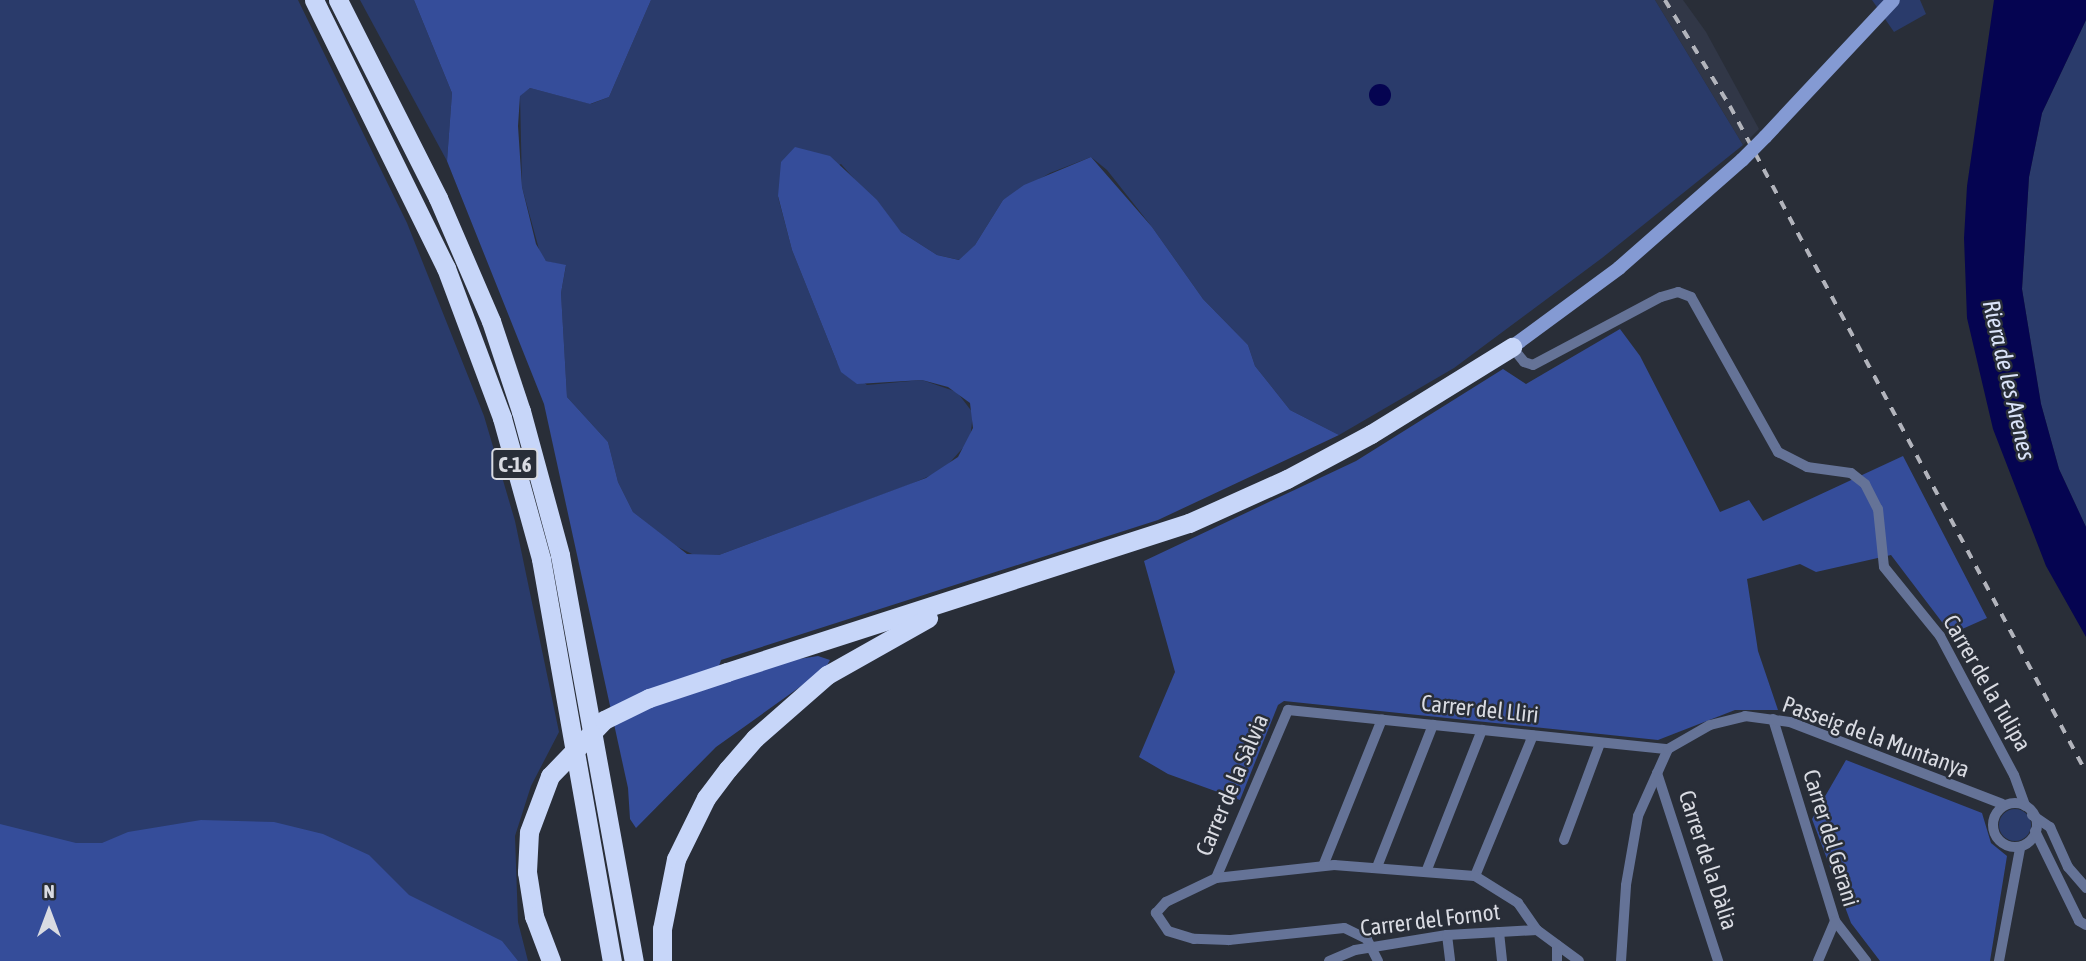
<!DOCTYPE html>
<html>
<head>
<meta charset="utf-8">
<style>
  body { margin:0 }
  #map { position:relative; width:2086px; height:961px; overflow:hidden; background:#292e38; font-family:"Asap Condensed",sans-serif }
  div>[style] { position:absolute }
  .built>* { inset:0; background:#313747 }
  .green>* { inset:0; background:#2a3b6b }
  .round { border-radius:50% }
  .forest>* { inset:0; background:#354d9a }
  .water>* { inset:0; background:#050451 }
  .minor>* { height:10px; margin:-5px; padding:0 5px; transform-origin:5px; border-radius:5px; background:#657397 }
  .minor>.ring { margin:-5px; padding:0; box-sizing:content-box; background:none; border:10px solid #657397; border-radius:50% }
  .secondary>* { height:14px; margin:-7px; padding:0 7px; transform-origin:7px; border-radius:7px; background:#849ad3 }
  .motorway>* { height:19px; margin:-9.5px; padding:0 9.5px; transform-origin:9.5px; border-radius:9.5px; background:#c7d6f9 }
  .rail>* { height:3.5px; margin-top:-1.75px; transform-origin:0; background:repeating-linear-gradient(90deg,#b2b4bc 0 9px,transparent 0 18px) }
  .secondary-bridge>* { height:14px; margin:-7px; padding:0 7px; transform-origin:7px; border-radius:7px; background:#849ad3 }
  .motorway-bridge>* { height:19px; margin:-9.5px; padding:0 9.5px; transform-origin:9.5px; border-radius:9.5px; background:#c7d6f9 }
  span { translate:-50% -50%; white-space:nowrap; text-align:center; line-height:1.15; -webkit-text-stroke:5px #292e38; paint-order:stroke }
  .shield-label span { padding:2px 5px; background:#292e38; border:2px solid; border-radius:5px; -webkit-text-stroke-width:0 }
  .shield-label { font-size:21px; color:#d9dbe2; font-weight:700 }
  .street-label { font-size:23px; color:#d9dbe2 }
  .water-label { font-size:24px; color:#dae3f9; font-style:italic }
  .north { position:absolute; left:14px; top:877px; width:70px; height:70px; -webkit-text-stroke:5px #292e38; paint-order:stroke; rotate:0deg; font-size:19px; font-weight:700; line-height:28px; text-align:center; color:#d9dbe2 }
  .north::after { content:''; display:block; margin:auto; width:24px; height:32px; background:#d9dbe2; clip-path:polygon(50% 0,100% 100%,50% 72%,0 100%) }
</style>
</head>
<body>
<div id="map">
  <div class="built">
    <div style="clip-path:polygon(1655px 0,1683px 0,1706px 32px,1759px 129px,1743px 145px)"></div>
  </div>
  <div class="green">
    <div style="clip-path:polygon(0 0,298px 0,407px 223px,484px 416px,515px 521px,559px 732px,531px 786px,515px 836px,518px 922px,528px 961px,497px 961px,0 830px)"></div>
    <div style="clip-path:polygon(360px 0,414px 0,452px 93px,447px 161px)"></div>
    <div style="clip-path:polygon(651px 0,1655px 0,1743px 145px,1602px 258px,1454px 368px,1339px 435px,1290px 410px,1255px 366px,1248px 345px,1203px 299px,1152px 227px,1107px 170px,1091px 157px,1050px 173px,1003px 200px,975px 245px,960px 260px,937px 255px,901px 232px,841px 164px,778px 197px,792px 250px,837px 362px,867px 385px,922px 380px,957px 392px,973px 413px,970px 440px,943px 470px,911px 484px,719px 555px,698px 557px,674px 545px,633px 512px,618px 482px,608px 442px,567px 397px,561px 293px,566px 266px,546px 261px,540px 253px,522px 187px,520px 95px,530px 88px,591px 104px,609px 97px)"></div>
    <div style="clip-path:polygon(1872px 0,1920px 0,1926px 14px,1894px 32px)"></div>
    <div style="clip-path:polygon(2086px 20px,2086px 527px,2059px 469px,2041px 404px,2022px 289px,2029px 177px,2042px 113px)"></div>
    <div class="round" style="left:1999px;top:809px;width:32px;height:32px"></div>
  </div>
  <div class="forest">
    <div style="clip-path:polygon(414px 0,651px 0,609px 97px,590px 104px,530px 88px,520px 96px,518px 126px,522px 187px,536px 244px,546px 261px,566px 265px,561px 293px,567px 397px,608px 442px,618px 482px,633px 512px,687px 554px,719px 555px,926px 478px,958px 457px,973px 428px,970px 403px,948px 387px,922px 380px,857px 384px,841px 372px,792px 250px,778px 196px,781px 162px,795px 147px,830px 156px,877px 200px,901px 232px,937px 255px,959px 260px,975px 245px,1003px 200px,1024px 185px,1091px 157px,1152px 227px,1203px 299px,1248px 345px,1255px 366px,1290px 410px,1339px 435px,1158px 520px,721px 660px,717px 672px,818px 656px,830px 660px,825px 669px,716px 747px,636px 828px,630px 819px,628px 788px,544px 404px,447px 161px,452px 93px)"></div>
    <div style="clip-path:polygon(1620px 329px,1640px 356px,1720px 512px,1749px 500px,1763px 521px,1903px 456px,1987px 618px,1951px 634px,1891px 555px,1816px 572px,1800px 564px,1747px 579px,1758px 651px,1778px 710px,1735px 710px,1658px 740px,1284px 701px,1278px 705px,1240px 800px,1168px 774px,1139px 757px,1175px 672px,1144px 561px,1356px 461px,1503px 369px,1526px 384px)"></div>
    <div style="clip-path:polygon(1846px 760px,1982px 813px,1991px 843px,2007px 856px,1990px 961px,1880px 961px,1851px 923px,1812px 819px)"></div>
    <div style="clip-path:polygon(201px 820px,274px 822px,323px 834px,369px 855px,409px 895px,502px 941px,518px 961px,0 961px,0 824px,76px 843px,102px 843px,128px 832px)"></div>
  </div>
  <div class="water">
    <div style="clip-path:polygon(1994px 0,2086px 0,2086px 20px,2042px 113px,2029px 177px,2022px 289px,2041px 404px,2059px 469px,2086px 527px,2086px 637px,2046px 566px,1993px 429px,1967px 318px,1964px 238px,1967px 186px)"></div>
    <div class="round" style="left:1369px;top:84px;width:22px;height:22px"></div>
  </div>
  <div class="minor">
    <div style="left:1512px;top:347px;width:19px;rotate:51deg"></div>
    <div style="left:1524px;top:362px;width:9px;rotate:18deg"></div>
    <div style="left:1533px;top:365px;width:145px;rotate:-28deg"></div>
    <div style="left:1661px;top:297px;width:18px;rotate:-16deg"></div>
    <div style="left:1678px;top:292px;width:14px;rotate:21deg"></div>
    <div style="left:1691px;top:297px;width:178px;rotate:60.7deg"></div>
    <div style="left:1778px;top:452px;width:33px;rotate:27deg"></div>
    <div style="left:1807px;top:467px;width:44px;rotate:7.8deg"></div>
    <div style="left:1851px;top:473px;width:18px;rotate:38deg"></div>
    <div style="left:1865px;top:484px;width:28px;rotate:63deg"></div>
    <div style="left:1878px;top:509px;width:58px;rotate:84.1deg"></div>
    <div style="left:1884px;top:567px;width:89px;rotate:50.9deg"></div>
    <div style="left:1940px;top:636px;width:157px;rotate:62deg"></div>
    <div style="left:2014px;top:775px;width:33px;rotate:70deg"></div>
    <div style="left:1773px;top:719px;width:211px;rotate:72.9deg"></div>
    <div style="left:1835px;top:921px;width:51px;rotate:52.2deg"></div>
    <div style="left:1657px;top:773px;width:198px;rotate:72deg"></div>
    <div class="ring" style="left:1993px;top:803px;width:34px;height:34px"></div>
    <div style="left:2032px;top:815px;width:22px;rotate:34deg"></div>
    <div style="left:2050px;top:827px;width:44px;rotate:65.8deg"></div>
    <div style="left:2068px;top:867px;width:28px;rotate:49deg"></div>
    <div style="left:2035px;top:831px;width:100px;rotate:63.9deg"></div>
    <div style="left:2079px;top:921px;width:8px;rotate:30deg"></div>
    <div style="left:1564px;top:840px;width:103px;rotate:-69.6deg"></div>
    <div style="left:1323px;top:866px;width:158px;rotate:-68.1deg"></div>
    <div style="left:1377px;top:867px;width:153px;rotate:-68.5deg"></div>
    <div style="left:1426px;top:872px;width:153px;rotate:-68.5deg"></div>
    <div style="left:1475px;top:876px;width:152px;rotate:-67.6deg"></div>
    <div style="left:1216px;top:878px;width:183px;rotate:-66.8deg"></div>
    <div style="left:1288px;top:710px;width:382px;rotate:5.9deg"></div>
    <div style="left:1499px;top:932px;width:29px;rotate:84deg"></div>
    <div style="left:1447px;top:935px;width:26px;rotate:83deg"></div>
    <div style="left:1557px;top:945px;width:16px;rotate:90deg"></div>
    <div style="left:1329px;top:961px;width:28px;rotate:-23deg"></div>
    <div style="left:1355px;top:950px;width:93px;rotate:-9.3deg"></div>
    <div style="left:1447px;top:935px;width:90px;rotate:-3.2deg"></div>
    <div style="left:1378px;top:961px;width:25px;rotate:-117deg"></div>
    <div style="left:1367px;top:939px;width:25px;rotate:-154deg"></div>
    <div style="left:1344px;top:928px;width:116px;rotate:174deg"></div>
    <div style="left:1229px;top:940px;width:35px;rotate:-178deg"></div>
    <div style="left:1194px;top:939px;width:27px;rotate:-163deg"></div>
    <div style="left:1168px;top:931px;width:22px;rotate:-124deg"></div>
    <div style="left:1156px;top:913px;width:15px;rotate:-48deg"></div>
    <div style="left:1166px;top:902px;width:55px;rotate:-25.6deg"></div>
    <div style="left:1216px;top:878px;width:119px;rotate:-6.3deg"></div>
    <div style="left:1334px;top:865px;width:141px;rotate:4.5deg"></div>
    <div style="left:1475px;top:876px;width:51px;rotate:32.1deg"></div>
    <div style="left:1518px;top:903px;width:33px;rotate:55deg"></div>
    <div style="left:1537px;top:930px;width:52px;rotate:36.4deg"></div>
    <div style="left:1621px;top:961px;width:76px;rotate:-86.2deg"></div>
    <div style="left:1626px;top:885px;width:70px;rotate:-80.1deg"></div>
    <div style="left:1638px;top:816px;width:73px;rotate:-65.9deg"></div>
    <div style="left:1668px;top:749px;width:48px;rotate:-29.7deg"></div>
    <div style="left:1710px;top:725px;width:36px;rotate:-14deg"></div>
    <div style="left:1745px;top:716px;width:45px;rotate:7.6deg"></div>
    <div style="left:1790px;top:722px;width:227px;rotate:21.1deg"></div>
    <div style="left:1818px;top:961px;width:43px;rotate:-67deg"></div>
    <div style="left:1999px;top:961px;width:114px;rotate:-79.4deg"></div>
  </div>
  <div class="secondary">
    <div style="left:1765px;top:137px;width:187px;rotate:-46.9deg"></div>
    <div style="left:1512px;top:347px;width:133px;rotate:-36.4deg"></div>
    <div style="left:1619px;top:268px;width:164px;rotate:-41.3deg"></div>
  </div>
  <div class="motorway">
    <div style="left:314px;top:0;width:299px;rotate:63.8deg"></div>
    <div style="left:446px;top:268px;width:160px;rotate:69.5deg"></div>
    <div style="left:502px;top:418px;width:146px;rotate:74.5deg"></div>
    <div style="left:541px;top:559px;width:408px;rotate:80deg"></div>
    <div style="left:338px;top:0;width:222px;rotate:63.2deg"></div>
    <div style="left:438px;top:198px;width:134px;rotate:66.7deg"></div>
    <div style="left:491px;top:321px;width:95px;rotate:71.6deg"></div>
    <div style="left:521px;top:411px;width:149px;rotate:74.8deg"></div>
    <div style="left:560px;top:555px;width:413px;rotate:79.7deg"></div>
    <div style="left:727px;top:672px;width:485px;rotate:-17.9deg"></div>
    <div style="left:1189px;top:523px;width:107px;rotate:-24.2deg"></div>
    <div style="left:1287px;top:479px;width:95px;rotate:-28.2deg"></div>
    <div style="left:1371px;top:434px;width:166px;rotate:-31.7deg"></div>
    <div style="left:550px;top:776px;width:60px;rotate:110.6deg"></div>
    <div style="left:529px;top:832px;width:40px;rotate:92.9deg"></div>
    <div style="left:527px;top:872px;width:45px;rotate:81deg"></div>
    <div style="left:534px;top:916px;width:48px;rotate:69.3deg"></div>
    <div style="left:662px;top:961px;width:32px;rotate:-90deg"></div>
    <div style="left:662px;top:929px;width:71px;rotate:-78.7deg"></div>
    <div style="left:676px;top:859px;width:68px;rotate:-63.8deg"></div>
    <div style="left:706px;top:798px;width:36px;rotate:-53deg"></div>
    <div style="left:728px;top:769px;width:41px;rotate:-48.9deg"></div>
    <div style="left:755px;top:738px;width:96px;rotate:-41.2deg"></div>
    <div style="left:827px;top:675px;width:116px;rotate:-29.4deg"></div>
  </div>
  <div class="rail">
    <div style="left:1665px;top:0;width:124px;rotate:58.5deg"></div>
    <div style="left:1730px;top:106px;width:755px;rotate:61.87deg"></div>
  </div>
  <div class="secondary-bridge">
    <div style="left:1742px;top:160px;width:33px;rotate:-45deg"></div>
  </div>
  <div class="motorway-bridge">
    <div style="left:550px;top:776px;width:78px;rotate:-46deg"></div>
    <div style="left:604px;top:720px;width:50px;rotate:-26.1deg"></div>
    <div style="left:649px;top:698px;width:82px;rotate:-18.4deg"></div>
  </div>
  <div class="shield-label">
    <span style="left:515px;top:464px">C-16</span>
  </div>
  <div class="street-label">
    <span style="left:1987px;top:683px;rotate:60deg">Carrer de la Tulipa</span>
    <span style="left:1480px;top:709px;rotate:6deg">Carrer del Lliri</span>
    <span style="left:1876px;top:737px;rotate:20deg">Passeig de la Muntanya</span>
    <span style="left:1232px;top:785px;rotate:-67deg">Carrer de la Sàlvia</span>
    <span style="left:1831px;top:838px;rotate:73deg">Carrer del Gerani</span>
    <span style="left:1708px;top:860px;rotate:72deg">Carrer de la Dàlia</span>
    <span style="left:1430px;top:920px;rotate:-7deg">Carrer del Fornot</span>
  </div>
  <div class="water-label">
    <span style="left:2009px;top:380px;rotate:77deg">Riera de les Arenes</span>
  </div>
  <div class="north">N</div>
</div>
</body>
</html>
